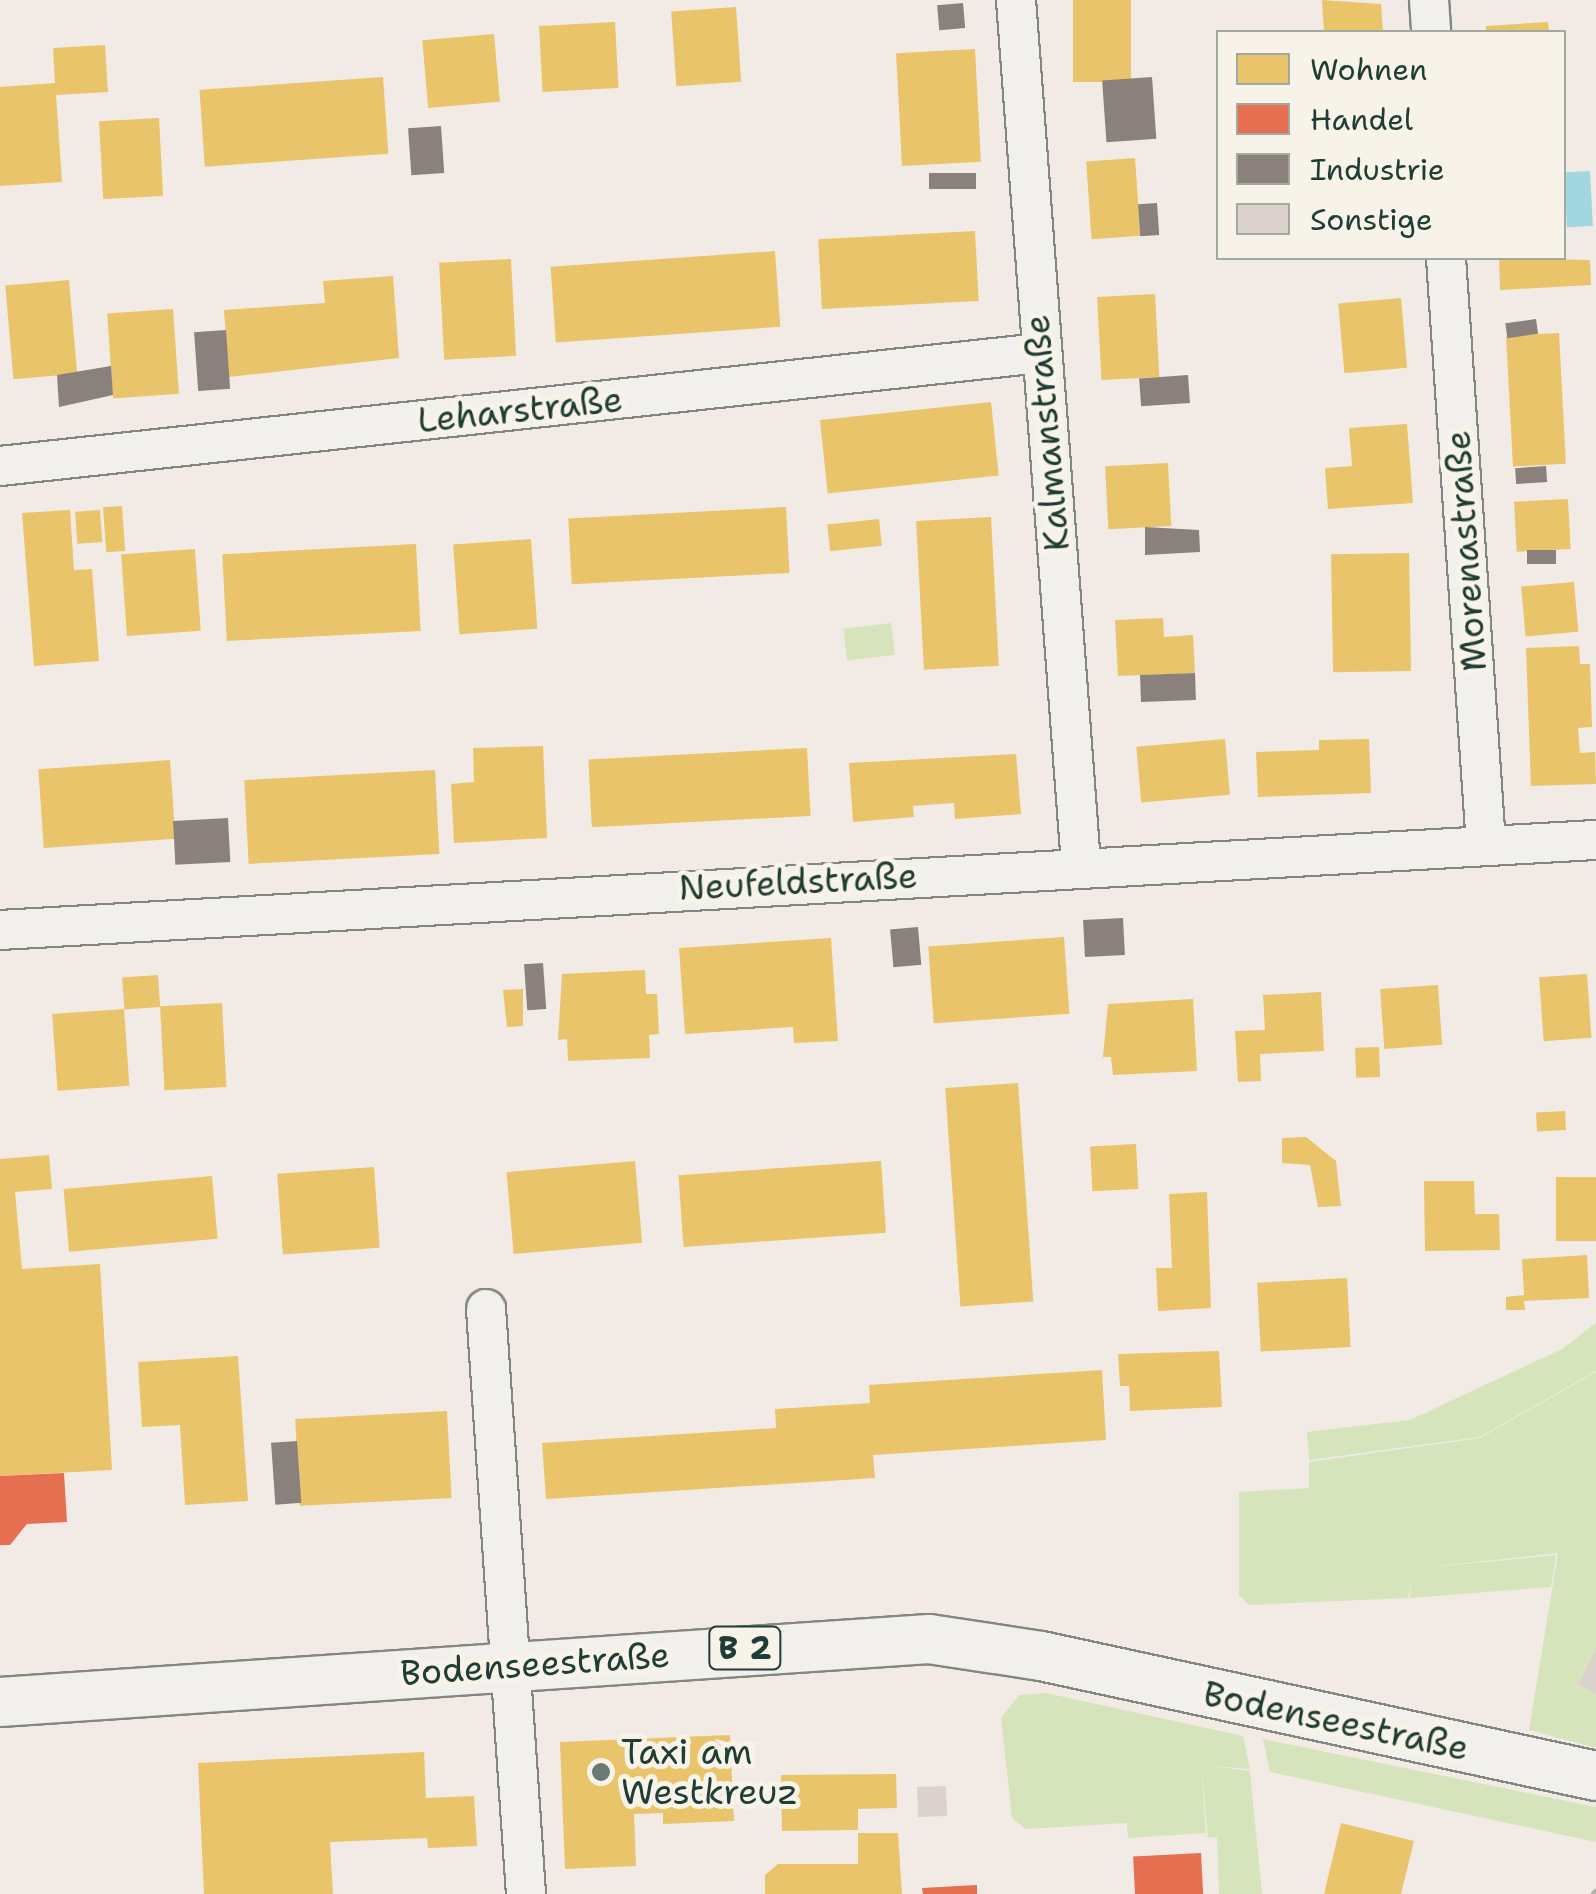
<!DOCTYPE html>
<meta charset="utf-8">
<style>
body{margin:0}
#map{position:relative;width:1596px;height:1894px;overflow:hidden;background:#f2ebe5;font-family:"Shantell Sans",sans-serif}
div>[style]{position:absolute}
.green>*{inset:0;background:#d5e4ba;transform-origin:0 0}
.water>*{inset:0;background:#a2d7e0;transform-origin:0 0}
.homes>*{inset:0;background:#e9c46a;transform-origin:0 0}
.shops>*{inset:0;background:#e76f51;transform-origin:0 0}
.industry>*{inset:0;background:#8a817c;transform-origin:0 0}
.building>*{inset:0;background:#dbd2ce;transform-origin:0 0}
.roads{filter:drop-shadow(2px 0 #838681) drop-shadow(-2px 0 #838681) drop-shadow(0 2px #838681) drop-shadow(0 -2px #838681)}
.minor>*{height:38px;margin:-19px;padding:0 19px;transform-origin:19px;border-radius:19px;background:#f2f0ec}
.major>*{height:48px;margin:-24px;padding:0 24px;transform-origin:24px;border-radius:24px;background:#f2f0ec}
.rail>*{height:8px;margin:-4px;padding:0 4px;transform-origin:4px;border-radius:4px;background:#b0b1ad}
.dots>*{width:28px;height:28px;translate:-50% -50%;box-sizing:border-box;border:5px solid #f7f3e8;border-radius:50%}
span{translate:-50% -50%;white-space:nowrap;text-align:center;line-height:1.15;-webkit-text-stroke:10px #f7f3e8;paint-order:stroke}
.shield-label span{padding:2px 8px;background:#f7f3e8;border:2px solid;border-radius:8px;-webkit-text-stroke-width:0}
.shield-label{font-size:32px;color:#1f3d34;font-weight:700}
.street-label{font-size:35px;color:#1f3d34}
.poi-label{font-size:35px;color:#1f3d34}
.left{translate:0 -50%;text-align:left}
.legend{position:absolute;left:1216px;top:30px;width:350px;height:230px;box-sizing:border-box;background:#f7f3e8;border:2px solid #a1aaa0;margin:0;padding:12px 18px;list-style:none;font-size:30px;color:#1f3d34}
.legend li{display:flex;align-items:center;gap:20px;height:50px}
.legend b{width:50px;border:2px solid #a1aaa0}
</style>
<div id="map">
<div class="green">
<div style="left:891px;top:623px;width:32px;height:48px;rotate:83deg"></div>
<div style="clip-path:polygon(1596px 1323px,1596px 1371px,1480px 1437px,1309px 1460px,1307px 1432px,1410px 1420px,1562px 1349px)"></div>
<div style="clip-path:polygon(1596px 1372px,1596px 1748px,1529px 1730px,1558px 1553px,1413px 1569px,1556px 1555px,1551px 1587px,1410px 1598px,1411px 1583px,1408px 1598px,1249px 1605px,1239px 1595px,1239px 1492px,1309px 1488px,1309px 1462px,1480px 1438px)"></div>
<div style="clip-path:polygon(1046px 1693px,1243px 1736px,1250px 1769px,1211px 1766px,1250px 1771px,1262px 1894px,1219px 1894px,1217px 1838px,1208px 1837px,1201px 1764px,1206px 1833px,1128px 1838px,1127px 1823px,1026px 1829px,1012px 1818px,1001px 1718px,1019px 1695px)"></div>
<div style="clip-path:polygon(1263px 1739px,1596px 1807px,1596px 1842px,1270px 1772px)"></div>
</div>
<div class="water">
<div style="left:1590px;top:171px;width:55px;height:26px;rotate:87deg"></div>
</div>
<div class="homes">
<div style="left:1073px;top:0;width:58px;height:82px"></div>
<div style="clip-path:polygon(1322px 0,1381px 4px,1383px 32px,1324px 32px)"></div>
<div style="left:736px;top:7px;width:75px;height:65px;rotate:86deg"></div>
<div style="left:615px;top:22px;width:66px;height:76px;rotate:87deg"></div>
<div style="clip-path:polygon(1548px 22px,1549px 32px,1486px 32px,1486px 26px)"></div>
<div style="left:494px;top:34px;width:68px;height:72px;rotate:85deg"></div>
<div style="clip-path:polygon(105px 45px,108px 92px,56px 95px,62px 182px,0 186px,0 87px,55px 83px,53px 48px)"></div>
<div style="left:975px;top:49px;width:113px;height:79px;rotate:87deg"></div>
<div style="left:383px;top:77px;width:77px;height:184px;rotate:86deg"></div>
<div style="left:159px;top:118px;width:78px;height:60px;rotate:87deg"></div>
<div style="left:1135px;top:158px;width:78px;height:49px;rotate:86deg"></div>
<div style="left:975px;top:231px;width:70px;height:157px;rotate:87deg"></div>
<div style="left:775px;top:251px;width:76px;height:225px;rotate:86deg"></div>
<div style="clip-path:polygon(1499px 258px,1590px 260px,1591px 285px,1500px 290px)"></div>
<div style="left:511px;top:259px;width:97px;height:72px;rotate:87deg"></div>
<div style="clip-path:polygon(393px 276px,399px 358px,229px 377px,224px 310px,325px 303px,323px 281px)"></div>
<div style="left:69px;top:280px;width:94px;height:64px;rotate:85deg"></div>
<div style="left:1155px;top:294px;width:83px;height:58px;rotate:87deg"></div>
<div style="left:1401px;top:298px;width:70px;height:63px;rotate:85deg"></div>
<div style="left:173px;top:309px;width:85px;height:66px;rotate:86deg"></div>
<div style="left:1559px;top:333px;width:131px;height:53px;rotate:87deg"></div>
<div style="left:991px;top:402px;width:74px;height:172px;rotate:84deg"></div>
<div style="clip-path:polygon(1407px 424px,1413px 503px,1328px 509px,1325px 468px,1352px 466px,1349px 428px)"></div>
<div style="left:1168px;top:463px;width:63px;height:63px;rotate:87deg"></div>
<div style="left:1568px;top:499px;width:50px;height:54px;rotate:87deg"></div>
<div style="left:122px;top:506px;width:45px;height:19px;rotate:86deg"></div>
<div style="left:786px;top:507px;width:66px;height:218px;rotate:87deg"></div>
<div style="clip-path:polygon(70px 510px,74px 570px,92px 569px,99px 661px,34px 666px,22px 513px)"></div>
<div style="left:100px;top:510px;width:32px;height:25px;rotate:86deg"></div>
<div style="left:991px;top:517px;width:149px;height:75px;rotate:87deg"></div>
<div style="left:879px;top:519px;width:27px;height:52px;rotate:84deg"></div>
<div style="left:531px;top:539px;width:90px;height:78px;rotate:86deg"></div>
<div style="left:416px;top:544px;width:87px;height:194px;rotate:87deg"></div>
<div style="left:195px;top:549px;width:82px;height:74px;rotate:86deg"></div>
<div style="left:1409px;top:553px;width:118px;height:78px;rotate:89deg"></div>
<div style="left:1574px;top:582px;width:50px;height:53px;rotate:85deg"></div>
<div style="clip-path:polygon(1163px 618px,1164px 637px,1193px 635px,1195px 673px,1118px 676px,1115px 620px)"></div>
<div style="clip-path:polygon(1579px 646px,1580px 664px,1590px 664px,1592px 727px,1578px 728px,1580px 753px,1595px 752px,1596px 784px,1531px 786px,1526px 648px)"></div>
<div style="left:1225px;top:739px;width:56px;height:89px;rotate:85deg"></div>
<div style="clip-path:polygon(1369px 739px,1371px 793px,1258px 797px,1256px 752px,1319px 750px,1319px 740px)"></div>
<div style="clip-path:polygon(543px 746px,547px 838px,454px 843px,451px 784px,474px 782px,473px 748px)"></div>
<div style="left:807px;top:748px;width:68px;height:219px;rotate:87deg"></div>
<div style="clip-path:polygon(1016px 754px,1021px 814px,955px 819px,954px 803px,913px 806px,914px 817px,853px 822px,849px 763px)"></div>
<div style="left:170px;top:760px;width:79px;height:132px;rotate:86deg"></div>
<div style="left:435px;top:770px;width:84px;height:191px;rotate:87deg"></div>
<div style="left:1064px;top:937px;width:77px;height:136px;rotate:86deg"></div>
<div style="clip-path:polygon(831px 938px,838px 1041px,794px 1043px,793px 1027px,685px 1034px,679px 948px)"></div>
<div style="clip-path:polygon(645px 970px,646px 994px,657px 994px,659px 1034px,649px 1035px,650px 1058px,568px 1061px,567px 1039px,558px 1040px,562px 974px)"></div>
<div style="left:1587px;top:974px;width:64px;height:48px;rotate:86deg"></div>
<div style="left:158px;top:975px;width:32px;height:36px;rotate:86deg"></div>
<div style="left:1438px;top:985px;width:60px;height:58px;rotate:86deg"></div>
<div style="clip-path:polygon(523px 989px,523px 1026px,507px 1027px,503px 990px)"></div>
<div style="clip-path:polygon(1321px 992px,1324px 1051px,1260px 1054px,1261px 1081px,1238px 1082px,1235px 1031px,1265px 1030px,1263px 995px)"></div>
<div style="clip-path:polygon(1193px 999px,1197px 1071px,1113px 1075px,1111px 1057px,1103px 1057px,1108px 1004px)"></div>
<div style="left:222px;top:1003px;width:84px;height:62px;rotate:87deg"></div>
<div style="left:124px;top:1009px;width:77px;height:72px;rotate:86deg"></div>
<div style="left:1379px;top:1047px;width:30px;height:24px;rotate:88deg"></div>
<div style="left:1018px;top:1083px;width:219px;height:73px;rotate:86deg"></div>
<div style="left:1565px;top:1111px;width:19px;height:29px;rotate:87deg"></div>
<div style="clip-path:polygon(1306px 1137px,1336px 1161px,1341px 1206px,1318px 1207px,1310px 1165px,1282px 1163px,1282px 1138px)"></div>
<div style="left:1136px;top:1144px;width:45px;height:46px;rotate:87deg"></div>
<div style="clip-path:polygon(49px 1155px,52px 1189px,15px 1192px,22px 1269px,100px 1264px,112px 1470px,0 1476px,0 1159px)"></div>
<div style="left:635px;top:1161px;width:82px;height:129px;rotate:85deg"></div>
<div style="left:881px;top:1161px;width:72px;height:203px;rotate:86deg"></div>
<div style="left:374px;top:1167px;width:81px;height:97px;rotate:86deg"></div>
<div style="left:212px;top:1176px;width:63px;height:149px;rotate:85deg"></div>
<div style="left:1596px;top:1177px;width:64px;height:40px;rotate:90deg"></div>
<div style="clip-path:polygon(1424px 1181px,1474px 1181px,1475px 1214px,1499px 1214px,1500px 1250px,1425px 1251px)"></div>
<div style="clip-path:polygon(1207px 1192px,1211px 1308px,1158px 1311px,1156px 1268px,1172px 1268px,1169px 1194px)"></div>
<div style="clip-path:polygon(1587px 1255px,1589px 1298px,1524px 1301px,1525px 1310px,1506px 1310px,1506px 1297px,1524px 1295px,1522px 1259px)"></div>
<div style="left:1347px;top:1278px;width:69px;height:90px;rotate:87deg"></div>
<div style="clip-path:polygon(1219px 1351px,1222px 1407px,1130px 1411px,1129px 1386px,1120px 1386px,1118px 1354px)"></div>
<div style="clip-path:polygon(238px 1356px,248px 1501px,185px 1505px,180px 1425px,142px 1427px,138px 1362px)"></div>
<div style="clip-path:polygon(1102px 1370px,1106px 1440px,873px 1455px,875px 1478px,546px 1499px,542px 1443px,776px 1428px,775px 1409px,870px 1403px,869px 1385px)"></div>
<div style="left:447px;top:1411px;width:87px;height:152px;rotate:87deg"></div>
<div style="clip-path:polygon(730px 1735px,734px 1821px,663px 1824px,663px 1813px,634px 1814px,636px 1866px,565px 1869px,560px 1742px)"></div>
<div style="clip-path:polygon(424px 1752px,426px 1798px,474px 1796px,477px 1846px,428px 1848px,427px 1838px,330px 1842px,333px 1894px,204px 1894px,198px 1763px)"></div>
<div style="clip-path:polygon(896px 1774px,897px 1808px,858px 1809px,858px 1830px,782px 1831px,781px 1775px)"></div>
<div style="clip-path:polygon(1341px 1823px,1414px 1841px,1401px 1894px,1324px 1894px)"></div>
<div style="clip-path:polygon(858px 1833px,898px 1833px,902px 1894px,765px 1894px,765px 1875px,778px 1864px,858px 1864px)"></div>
</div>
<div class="shops">
<div style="clip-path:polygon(64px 1473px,67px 1522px,27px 1524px,10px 1545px,0 1545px,0 1476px)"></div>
<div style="left:1201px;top:1853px;width:41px;height:68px;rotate:87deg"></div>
<div style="clip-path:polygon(977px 1885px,977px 1894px,923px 1894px,922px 1888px)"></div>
</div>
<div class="industry">
<div style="left:963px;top:3px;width:25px;height:26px;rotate:85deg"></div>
<div style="left:1152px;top:77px;width:62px;height:50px;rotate:86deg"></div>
<div style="left:441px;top:126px;width:47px;height:33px;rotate:86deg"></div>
<div style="left:976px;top:173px;width:16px;height:47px;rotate:90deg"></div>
<div style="left:1157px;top:203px;width:32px;height:19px;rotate:86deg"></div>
<div style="left:1536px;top:319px;width:15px;height:31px;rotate:82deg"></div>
<div style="left:226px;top:330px;width:59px;height:32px;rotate:86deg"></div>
<div style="clip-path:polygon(111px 366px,113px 395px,59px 407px,57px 375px)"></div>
<div style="left:1188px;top:375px;width:28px;height:49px;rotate:86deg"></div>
<div style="left:1546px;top:466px;width:16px;height:31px;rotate:86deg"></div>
<div style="clip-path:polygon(1145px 527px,1199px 530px,1200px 552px,1145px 555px)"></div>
<div style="left:1556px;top:550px;width:14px;height:29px;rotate:90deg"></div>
<div style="left:1195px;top:673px;width:27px;height:55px;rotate:88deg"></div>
<div style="left:228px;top:818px;width:44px;height:55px;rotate:87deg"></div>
<div style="left:1123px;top:918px;width:37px;height:40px;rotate:87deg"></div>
<div style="left:918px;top:927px;width:38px;height:28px;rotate:85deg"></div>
<div style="left:543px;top:963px;width:46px;height:19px;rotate:86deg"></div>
<div style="left:297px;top:1441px;width:62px;height:26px;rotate:86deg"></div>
</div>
<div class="building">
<div style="clip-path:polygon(1596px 1649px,1596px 1694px,1578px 1684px)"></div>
<div style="left:946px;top:1786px;width:30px;height:29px;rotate:88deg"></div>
</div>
<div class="roads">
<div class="minor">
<div style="left:1016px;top:0;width:867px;rotate:85.7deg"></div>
<div style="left:1429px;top:0;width:32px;rotate:86deg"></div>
<div style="left:1446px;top:258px;width:588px;rotate:86.1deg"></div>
<div style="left:0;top:466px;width:1046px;rotate:-6.2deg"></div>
<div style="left:0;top:930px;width:1599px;rotate:-3.23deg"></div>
<div style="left:486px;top:1309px;width:586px;rotate:86.09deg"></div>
</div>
<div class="major">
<div style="left:0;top:1702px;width:931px;rotate:-3.88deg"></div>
<div style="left:929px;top:1639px;width:113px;rotate:8.6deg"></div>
<div style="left:1041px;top:1656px;width:568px;rotate:12.2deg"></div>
</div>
</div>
<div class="rail">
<div style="left:1595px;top:1894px;width:1px;rotate:-45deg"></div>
</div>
<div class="dots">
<div style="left:601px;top:1772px;background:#697a72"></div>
</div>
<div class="shield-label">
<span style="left:745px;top:1648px">B 2</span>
</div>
<div class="street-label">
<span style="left:520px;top:410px;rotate:-6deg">Leharstraße</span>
<span style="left:1047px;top:433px;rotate:-95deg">Kalmanstraße</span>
<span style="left:1466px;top:551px;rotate:-94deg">Morenastraße</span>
<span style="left:798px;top:882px;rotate:-3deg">Neufeldstraße</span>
<span style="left:535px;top:1664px;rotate:-4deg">Bodenseestraße</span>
<span style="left:1336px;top:1721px;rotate:12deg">Bodenseestraße</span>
</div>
<div class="poi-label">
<span class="left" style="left:621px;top:1772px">Taxi am<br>Westkreuz</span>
</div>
<ul class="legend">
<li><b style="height:28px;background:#e9c46a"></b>Wohnen</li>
<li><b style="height:28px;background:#e76f51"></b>Handel</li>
<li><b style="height:28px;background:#8a817c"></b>Industrie</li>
<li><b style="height:28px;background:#dbd2ce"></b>Sonstige</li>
</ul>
</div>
